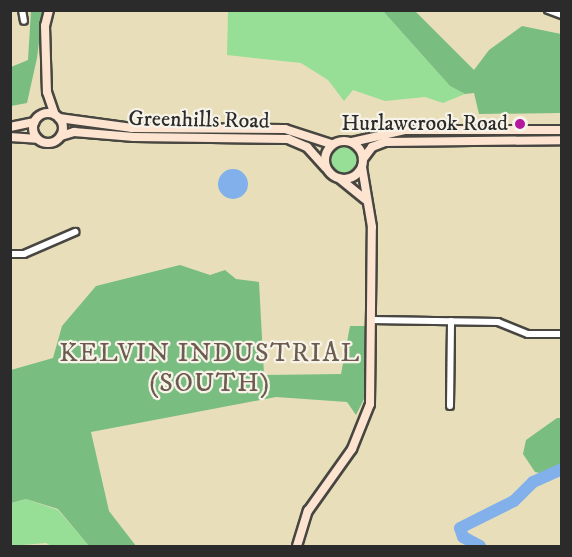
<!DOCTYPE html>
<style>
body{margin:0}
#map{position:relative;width:572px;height:557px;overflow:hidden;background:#e8dfba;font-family:"IM FELL DW Pica",serif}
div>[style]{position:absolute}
.green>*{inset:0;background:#97de97}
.round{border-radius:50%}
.forest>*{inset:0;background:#79bd80}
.water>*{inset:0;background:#81b0eb}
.river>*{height:12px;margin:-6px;padding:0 6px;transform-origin:6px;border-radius:6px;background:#81b0eb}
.roads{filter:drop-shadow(2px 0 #474640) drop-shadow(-2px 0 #474640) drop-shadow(0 2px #474640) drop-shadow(0 -2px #474640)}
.street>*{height:6px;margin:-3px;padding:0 3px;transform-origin:3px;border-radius:3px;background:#fff}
.secondary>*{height:8px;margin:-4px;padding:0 4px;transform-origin:4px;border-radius:4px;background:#fde4d1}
.secondary>.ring{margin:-4px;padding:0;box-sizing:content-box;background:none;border:8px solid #fde4d1;border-radius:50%}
.dots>*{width:16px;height:16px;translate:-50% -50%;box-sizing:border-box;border:3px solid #f7f3e8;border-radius:50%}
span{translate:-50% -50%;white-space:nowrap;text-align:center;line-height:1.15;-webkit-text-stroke:4.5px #f7f3e8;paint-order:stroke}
.street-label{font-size:22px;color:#2b2b2b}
.poi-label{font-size:22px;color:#2b2b2b}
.right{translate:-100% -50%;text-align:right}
.quarter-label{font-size:26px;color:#6c5c4f;letter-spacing:1.5px}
.frame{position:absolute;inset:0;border:12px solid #2b2b2b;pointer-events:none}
</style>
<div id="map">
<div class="green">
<div style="clip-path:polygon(228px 11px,383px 11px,450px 86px,465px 94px,443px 103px,425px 97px,385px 101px,353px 90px,344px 101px,328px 80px,301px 63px,227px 55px)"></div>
<div class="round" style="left:331px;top:147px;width:26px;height:26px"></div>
<div style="clip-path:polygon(26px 499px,58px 510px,89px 546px,51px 546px,46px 543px,11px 546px,11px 503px)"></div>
</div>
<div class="forest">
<div style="clip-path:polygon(31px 11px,43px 11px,37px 58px,27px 103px,11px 106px,11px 67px,28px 60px)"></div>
<div style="clip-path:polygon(383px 11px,415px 11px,474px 70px,489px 50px,522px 26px,561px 34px,561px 113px,479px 114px,474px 93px,465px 94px,450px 86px)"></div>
<div style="clip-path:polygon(180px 265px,210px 275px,225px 270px,236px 279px,259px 282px,264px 375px,341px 374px,350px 326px,365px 326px,364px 399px,356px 415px,347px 402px,276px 397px,91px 432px,109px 511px,136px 546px,89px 546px,58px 509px,26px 499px,11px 503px,11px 370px,53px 358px,62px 326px,96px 286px)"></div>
<div style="clip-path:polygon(557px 418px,561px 418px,561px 465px,549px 475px,535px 472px,523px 454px,526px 440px)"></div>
</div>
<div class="water">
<div class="round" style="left:218px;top:169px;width:30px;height:30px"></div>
</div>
<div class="river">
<div style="left:480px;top:546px;width:19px;rotate:-152deg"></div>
<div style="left:463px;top:537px;width:9px;rotate:-108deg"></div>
<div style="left:460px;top:528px;width:60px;rotate:-26.6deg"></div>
<div style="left:514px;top:501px;width:27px;rotate:-45deg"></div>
<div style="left:533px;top:482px;width:32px;rotate:-24deg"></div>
</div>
<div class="roads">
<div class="street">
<div style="left:22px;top:10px;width:11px;rotate:80deg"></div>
<div style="left:548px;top:10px;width:15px;rotate:20deg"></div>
<div style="left:10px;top:254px;width:14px"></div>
<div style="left:24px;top:254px;width:56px;rotate:-23.3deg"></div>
<div style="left:371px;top:320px;width:127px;rotate:0.9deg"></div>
<div style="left:498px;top:322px;width:32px;rotate:22deg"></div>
<div style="left:528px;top:334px;width:34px"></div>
<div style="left:450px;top:406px;width:85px;rotate:-89.3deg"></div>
</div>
<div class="secondary">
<div style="left:49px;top:10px;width:16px;rotate:104deg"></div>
<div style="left:45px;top:26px;width:66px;rotate:88.3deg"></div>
<div style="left:47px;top:92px;width:24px;rotate:71deg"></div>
<div class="ring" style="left:33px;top:113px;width:22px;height:22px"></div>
<div style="left:59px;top:118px;width:74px;rotate:7.8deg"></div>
<div style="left:132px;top:128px;width:153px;rotate:0.4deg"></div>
<div style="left:285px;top:129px;width:48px;rotate:18.1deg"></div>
<div style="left:10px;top:127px;width:25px;rotate:-12deg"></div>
<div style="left:61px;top:136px;width:14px;rotate:-17deg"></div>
<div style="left:74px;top:132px;width:60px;rotate:4.8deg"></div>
<div style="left:134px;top:137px;width:154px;rotate:0.7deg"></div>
<div style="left:288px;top:139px;width:21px;rotate:23deg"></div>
<div style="left:307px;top:147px;width:28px;rotate:48deg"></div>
<div style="left:10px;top:137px;width:27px;rotate:4deg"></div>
<div class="ring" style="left:325px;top:141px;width:30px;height:30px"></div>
<div style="left:352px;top:142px;width:54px;rotate:-12.8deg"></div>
<div style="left:405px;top:130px;width:157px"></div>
<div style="left:363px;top:159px;width:15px;rotate:-53deg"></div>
<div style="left:372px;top:147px;width:14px;rotate:-21deg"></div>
<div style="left:385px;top:142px;width:177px;rotate:-0.6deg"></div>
<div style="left:340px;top:179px;width:32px;rotate:39deg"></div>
<div style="left:297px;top:546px;width:37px;rotate:-73deg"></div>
<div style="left:308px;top:511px;width:76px;rotate:-54.6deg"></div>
<div style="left:352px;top:449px;width:48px;rotate:-68.2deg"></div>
<div style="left:370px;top:404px;width:177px;rotate:-89.4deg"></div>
<div style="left:372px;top:227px;width:61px;rotate:-99.5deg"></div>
</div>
</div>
<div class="dots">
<div style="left:520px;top:124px;background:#b5179e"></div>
</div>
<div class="street-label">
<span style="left:199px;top:120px;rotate:1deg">Greenhills Road</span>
</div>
<div class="poi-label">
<span class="right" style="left:508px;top:124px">Hurlawcrook Road</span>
</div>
<div class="quarter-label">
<span style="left:210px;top:369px">KELVIN INDUSTRIAL<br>(SOUTH)</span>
</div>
<div class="frame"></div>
</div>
